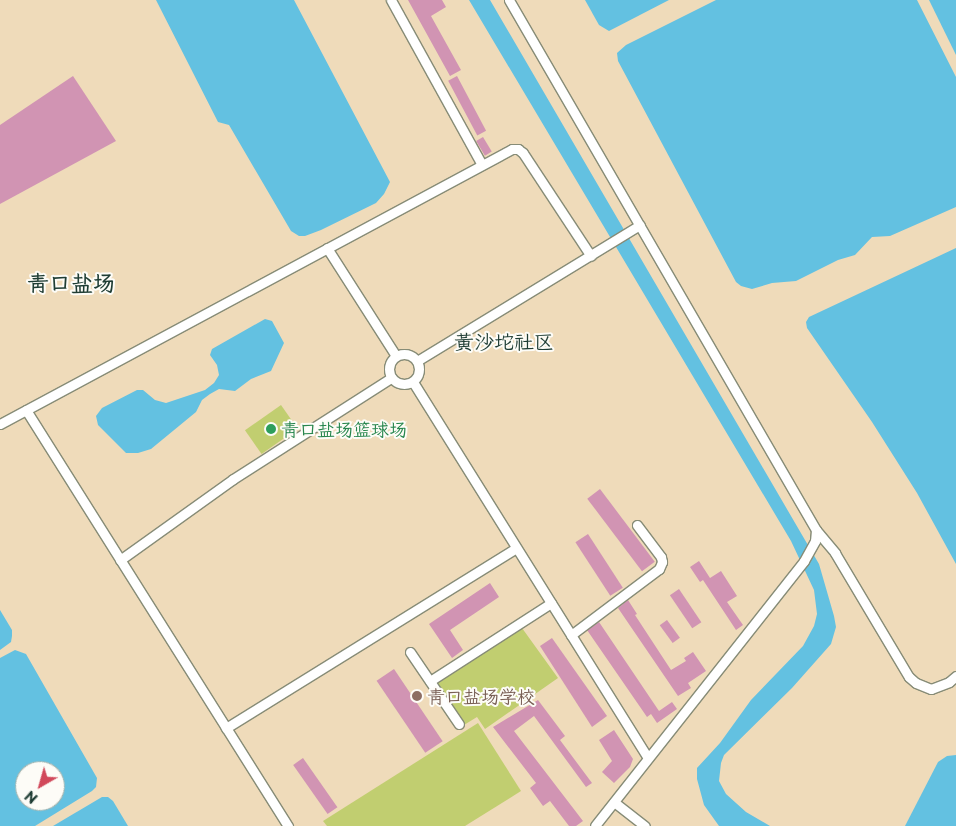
<!DOCTYPE html>
<meta charset="utf-8">
<style>
body{margin:0}
#map{position:relative;width:956px;height:826px;overflow:hidden;background:#efdbba;font-family:"Playpen Sans","LXGW WenKai TC",sans-serif}
div>[style]{position:absolute}
.green>*{inset:0;background:#c1ce70;transform-origin:0 0}
.water>*{inset:0;background:#63c1e1}
.building>*{inset:0;background:#d194b3;transform-origin:0 0}
.roads{filter:drop-shadow(1px 0 #878c77) drop-shadow(-1px 0 #878c77) drop-shadow(0 1px #878c77) drop-shadow(0 -1px #878c77)}
.minor>*{height:9px;margin:-4.5px;padding:0 4.5px;transform-origin:4.5px;border-radius:4.5px;background:#fff}
.minor>.ring{margin:-4.5px;padding:0;box-sizing:content-box;background:none;border:9px solid #fff;border-radius:50%}
.dots>*{width:14px;height:14px;translate:-50% -50%;box-sizing:border-box;border:2px solid #fdfcf7;border-radius:50%}
span{translate:-50% -50%;white-space:nowrap;text-align:center;line-height:1.15;-webkit-text-stroke:4px #fdfcf7;paint-order:stroke}
.leisure-label{font-size:18px;color:#27864d}
.left{translate:0 -50%;text-align:left}
.education-label{font-size:18px;color:#785e54}
.quarter-label{font-size:20px;color:#1f3d34}
.district-label{font-size:22px;color:#1f3d34;font-weight:700}
.north{position:absolute;left:15px;top:761px;width:50px;height:50px;box-sizing:border-box;background:#fdfcf7;border:1px solid #a4b0a9;border-radius:50%;rotate:218deg;font-size:14px;font-weight:700;line-height:20px;text-align:center;color:#1f3d34}
.north::after{content:'';display:block;margin:auto;width:18px;height:22px;background:#d1495b;clip-path:polygon(50% 0,100% 100%,50% 72%,0 100%)}
</style>
<div id="map">
<div class="green">
<div style="left:281px;top:405px;width:29px;height:44px;rotate:55deg"></div>
<div style="clip-path:polygon(522px 628px,558px 678px,485px 729px,477px 717px,464px 725px,438px 687px,438px 683px)"></div>
<div style="clip-path:polygon(478px 723px,521px 791px,465px 826px,327px 826px,323px 821px)"></div>
</div>
<div class="water">
<div style="clip-path:polygon(156px 0,294px 0,390px 182px,384px 194px,376px 203px,321px 230px,305px 236px,299px 236px,291px 231px,229px 125px,218px 122px)"></div>
<div style="clip-path:polygon(469px 0,490px 0,819px 564px,834px 616px,836px 627px,831px 644px,792px 688px,724px 755px,721px 763px,719px 781px,726px 794px,746px 812px,770px 826px,719px 826px,704px 805px,697px 779px,697px 768px,720px 743px,751px 700px,803px 646px,814px 626px,817px 614px,814px 590px,791px 541px)"></div>
<div style="clip-path:polygon(585px 0,669px 0,609px 31px,599px 25px)"></div>
<div style="clip-path:polygon(716px 0,917px 0,956px 77px,956px 207px,890px 236px,872px 237px,855px 255px,838px 260px,796px 281px,772px 283px,752px 289px,741px 286px,736px 282px,618px 61px,617px 53px,626px 45px)"></div>
<div style="clip-path:polygon(929px 0,956px 0,956px 55px)"></div>
<div style="clip-path:polygon(956px 248px,956px 564px,917px 493px,872px 422px,807px 328px,806px 322px,809px 317px)"></div>
<div style="clip-path:polygon(265px 319px,272px 321px,284px 343px,271px 371px,251px 379px,235px 391px,219px 389px,210px 394px,202px 400px,196px 412px,151px 449px,138px 453px,126px 453px,98px 425px,96px 416px,102px 408px,137px 390px,143px 390px,155px 400px,166px 403px,205px 390px,214px 383px,219px 375px,217px 365px,210px 355px,212px 349px)"></div>
<div style="clip-path:polygon(0 610px,12px 630px,12px 636px,11px 642px,0 650px)"></div>
<div style="clip-path:polygon(evenodd,15px 650px,26px 654px,97px 778px,96px 787px,92px 791px,35px 826px,0 826px,0 658px,15px 650px,25px 771px,55px 771px,55px 801px,25px 801px,25px 771px)"></div>
<div style="clip-path:polygon(956px 755px,956px 826px,905px 826px,938px 762px,947px 756px)"></div>
<div style="clip-path:polygon(102px 797px,108px 797px,113px 801px,128px 826px,53px 826px)"></div>
</div>
<div class="building">
<div style="clip-path:polygon(408px 0,442px 0,446px 7px,431px 16px,461px 70px,450px 76px)"></div>
<div style="clip-path:polygon(73px 76px,116px 141px,0 204px,0 125px)"></div>
<div style="left:457px;top:76px;width:62px;height:10px;rotate:62deg"></div>
<div style="left:483px;top:137px;width:17px;height:8px;rotate:59deg"></div>
<div style="left:600px;top:489px;width:91px;height:16px;rotate:53deg"></div>
<div style="left:588px;top:534px;width:64px;height:15px;rotate:57deg"></div>
<div style="clip-path:polygon(699px 561px,710px 578px,721px 571px,737px 596px,727px 602px,743px 625px,736px 630px,703px 580px,700px 582px,690px 567px)"></div>
<div style="clip-path:polygon(490px 583px,499px 597px,450px 630px,463px 650px,452px 658px,429px 624px)"></div>
<div style="left:679px;top:589px;width:40px;height:11px;rotate:56deg"></div>
<div style="clip-path:polygon(628px 600px,637px 614px,635px 615px,671px 670px,686px 661px,684px 658px,693px 652px,706px 671px,688px 683px,691px 688px,678px 696px,618px 608px)"></div>
<div style="left:667px;top:620px;width:22px;height:9px;rotate:54deg"></div>
<div style="clip-path:polygon(599px 622px,659px 711px,672px 702px,677px 709px,657px 723px,651px 714px,647px 717px,587px 630px)"></div>
<div style="clip-path:polygon(552px 638px,607px 716px,592px 727px,540px 646px)"></div>
<div style="left:394px;top:669px;width:87px;height:21px;rotate:56deg"></div>
<div style="clip-path:polygon(538px 700px,565px 736px,560px 740px,592px 783px,586px 787px,534px 716px,514px 731px,583px 821px,576px 826px,569px 826px,550px 801px,543px 806px,530px 788px,536px 783px,493px 727px)"></div>
<div style="clip-path:polygon(614px 730px,633px 759px,630px 767px,614px 783px,602px 772px,612px 761px,599px 740px)"></div>
<div style="left:303px;top:758px;width:60px;height:12px;rotate:55deg"></div>
</div>
<div class="roads">
<div class="minor">
<div style="left:391px;top:0;width:188px;rotate:61.1deg"></div>
<div style="left:509px;top:0;width:612px;rotate:59.92deg"></div>
<div style="left:816px;top:530px;width:11px;rotate:95deg"></div>
<div style="left:815px;top:541px;width:23px;rotate:119deg"></div>
<div style="left:804px;top:561px;width:337px;rotate:128.3deg"></div>
<div style="left:327px;top:248px;width:128px;rotate:57.4deg"></div>
<div class="ring" style="left:389px;top:354px;width:21px;height:21px"></div>
<div style="left:417px;top:361px;width:261px;rotate:-31.4deg"></div>
<div style="left:413px;top:382px;width:443px;rotate:58deg"></div>
<div style="left:26px;top:410px;width:492px;rotate:57.8deg"></div>
<div style="left:0;top:424px;width:581px;rotate:-28.24deg"></div>
<div style="left:512px;top:149px;width:6px"></div>
<div style="left:518px;top:149px;width:6px;rotate:39deg"></div>
<div style="left:523px;top:153px;width:123px;rotate:56.6deg"></div>
<div style="left:816px;top:530px;width:30px;rotate:50deg"></div>
<div style="left:835px;top:553px;width:144px;rotate:59.2deg"></div>
<div style="left:909px;top:677px;width:9px;rotate:41deg"></div>
<div style="left:916px;top:683px;width:16px;rotate:22deg"></div>
<div style="left:931px;top:689px;width:19px;rotate:-21deg"></div>
<div style="left:949px;top:682px;width:9px;rotate:-41deg"></div>
<div style="left:120px;top:560px;width:139px;rotate:-35.6deg"></div>
<div style="left:233px;top:479px;width:188px;rotate:-32.6deg"></div>
<div style="left:571px;top:635px;width:110px;rotate:-36.9deg"></div>
<div style="left:659px;top:569px;width:8px;rotate:-67deg"></div>
<div style="left:662px;top:562px;width:5px;rotate:-101deg"></div>
<div style="left:661px;top:557px;width:40px;rotate:-127deg"></div>
<div style="left:410px;top:652px;width:87px;rotate:55.8deg"></div>
<div style="left:430px;top:681px;width:144px;rotate:-32.8deg"></div>
<div style="left:226px;top:728px;width:341px;rotate:-31.8deg"></div>
<div style="left:614px;top:802px;width:39px;rotate:38deg"></div>
</div>
</div>
<div class="dots">
<div style="left:271px;top:429px;background:#2e9e5b"></div>
<div style="left:417px;top:696px;background:#8d6e63"></div>
</div>
<div class="leisure-label">
<span class="left" style="left:281px;top:429px">青口盐场篮球场</span>
</div>
<div class="education-label">
<span class="left" style="left:427px;top:696px">青口盐场学校</span>
</div>
<div class="quarter-label">
<span style="left:504px;top:341px">黄沙坨社区</span>
</div>
<div class="district-label">
<span style="left:71px;top:282px">青口盐场</span>
</div>
<div class="north">N</div>
</div>
